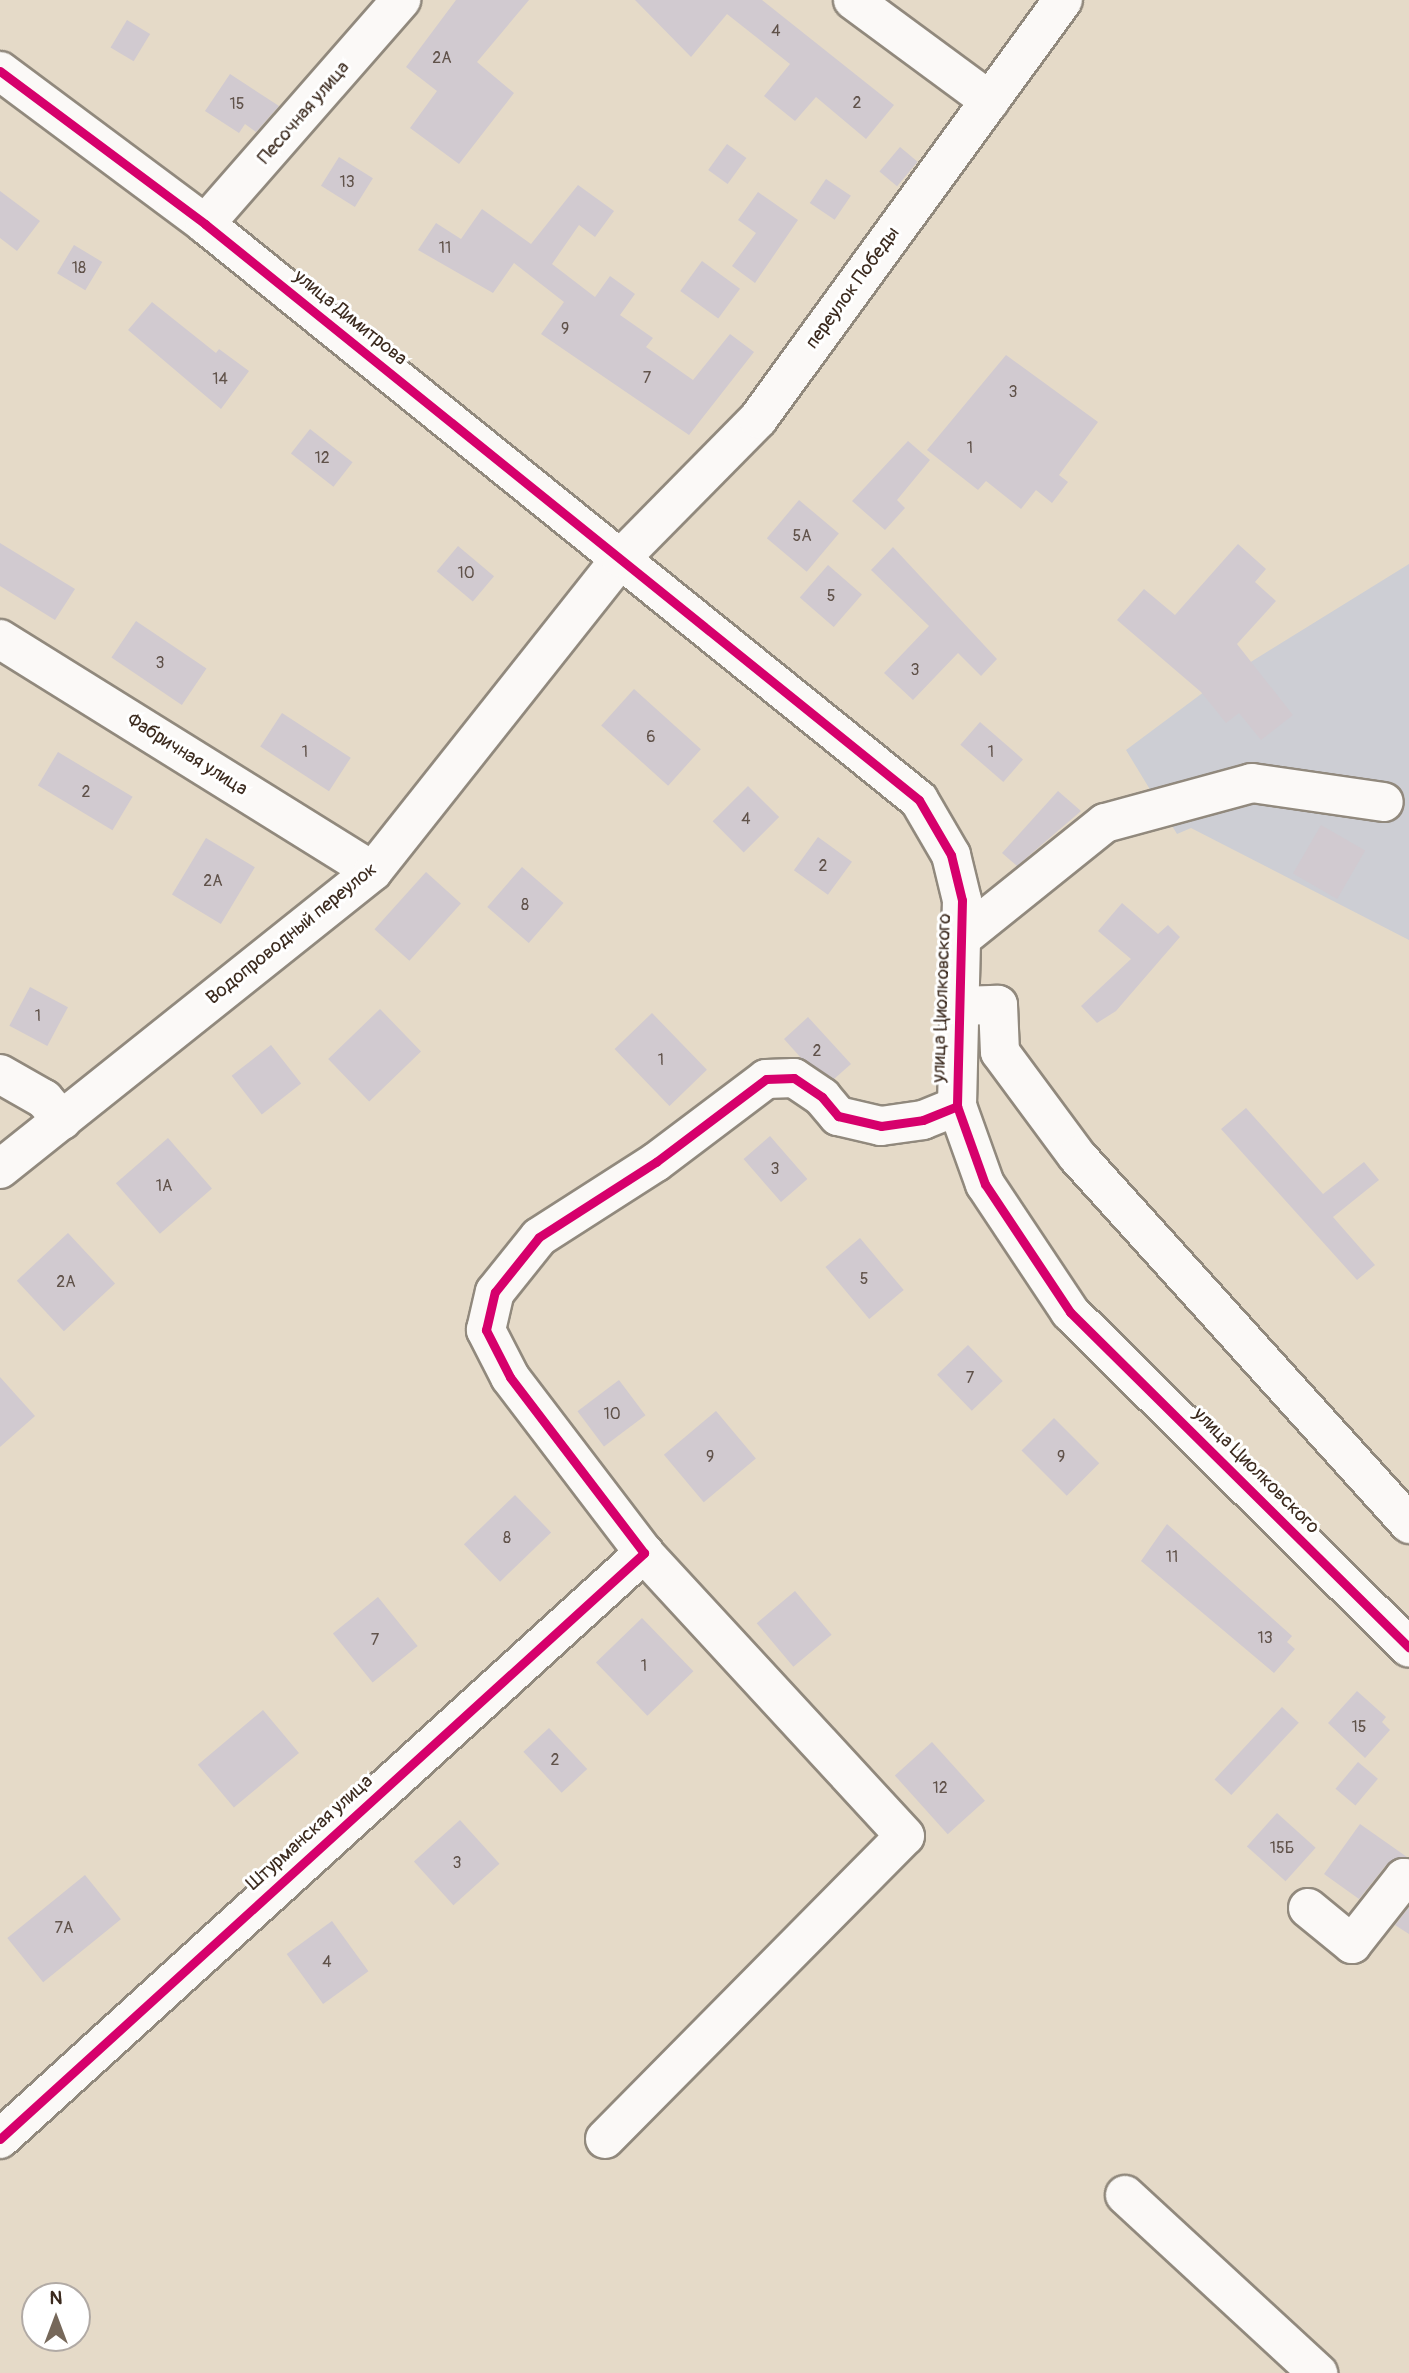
<!DOCTYPE html>
<meta charset="utf-8">
<style>
body{margin:0}
#map{position:relative;width:1409px;height:2373px;overflow:hidden;background:#e5dac8;font-family:Pangolin,sans-serif}
div>[style]{position:absolute}
.industrial>*{inset:0;background:#cdced4}
.building>*{inset:0;background:#d1cad0;transform-origin:0 0}
.roads{filter:drop-shadow(2px 0 #91897d) drop-shadow(-2px 0 #91897d) drop-shadow(0 2px #91897d) drop-shadow(0 -2px #91897d)}
.minor>*{height:38px;margin:-19px;padding:0 19px;transform-origin:19px;border-radius:19px;background:#fbf9f7}
.cycleway>*{height:9px;margin:-4.5px;padding:0 4.5px;transform-origin:4.5px;border-radius:4.5px;background:#d6006c}
span{translate:-50% -50%;white-space:nowrap;text-align:center;line-height:1.15;-webkit-text-stroke:6px #fff;paint-order:stroke}
.number-label{font-size:16px;color:#60524a}
.number-label span{-webkit-text-stroke-width:0}
.street-label{font-size:19px;color:#3b2a1e}
.north{position:absolute;left:21px;top:2282px;width:70px;height:70px;box-sizing:border-box;background:#fff;border:2px solid #b1aaa5;border-radius:50%;rotate:0deg;font-size:19px;font-weight:700;line-height:28px;text-align:center;color:#3b2a1e}
.north::after{content:'';display:block;margin:auto;width:24px;height:32px;background:#76685a;clip-path:polygon(50% 0,100% 100%,50% 72%,0 100%)}
</style>
<div id="map">
<div class="industrial">
<div style="clip-path:polygon(1409px 564px,1409px 940px,1191px 828px,1177px 834px,1126px 750px,1212px 686px)"></div>
</div>
<div class="building">
<div style="clip-path:polygon(456px 0,529px 0,477px 62px,514px 93px,459px 164px,410px 128px,437px 91px,406px 67px)"></div>
<div style="clip-path:polygon(635px 0,762px 0,894px 105px,866px 139px,816px 97px,795px 121px,764px 96px,790px 64px,727px 14px,691px 57px)"></div>
<div style="left:127px;top:20px;width:27px;height:32px;rotate:31deg"></div>
<div style="clip-path:polygon(230px 74px,279px 106px,256px 132px,245px 124px,239px 133px,205px 111px)"></div>
<div style="left:727px;top:144px;width:24px;height:32px;rotate:36deg"></div>
<div style="left:900px;top:147px;width:23px;height:32px;rotate:40deg"></div>
<div style="left:339px;top:157px;width:40px;height:34px;rotate:32deg"></div>
<div style="left:826px;top:179px;width:30px;height:29px;rotate:34deg"></div>
<div style="clip-path:polygon(578px 185px,614px 211px,595px 237px,579px 225px,552px 264px,595px 297px,610px 276px,635px 294px,620px 315px,653px 338px,646px 347px,693px 380px,730px 334px,754px 352px,689px 435px,541px 334px,564px 302px,514px 263px,493px 293px,418px 250px,436px 223px,461px 239px,482px 209px,531px 244px)"></div>
<div style="clip-path:polygon(0 191px,40px 221px,17px 251px,0 238px)"></div>
<div style="clip-path:polygon(758px 192px,798px 220px,755px 283px,732px 266px,756px 233px,738px 220px)"></div>
<div style="left:74px;top:245px;width:33px;height:33px;rotate:31deg"></div>
<div style="left:702px;top:261px;width:47px;height:37px;rotate:36deg"></div>
<div style="clip-path:polygon(152px 302px,216px 353px,219px 349px,249px 371px,221px 409px,128px 330px)"></div>
<div style="clip-path:polygon(1006px 355px,1098px 422px,1059px 475px,1068px 482px,1052px 503px,1036px 490px,1021px 509px,986px 481px,978px 490px,927px 450px)"></div>
<div style="left:310px;top:429px;width:54px;height:31px;rotate:38deg"></div>
<div style="clip-path:polygon(908px 441px,930px 460px,897px 500px,905px 508px,885px 530px,852px 501px)"></div>
<div style="left:799px;top:500px;width:52px;height:50px;rotate:40deg"></div>
<div style="clip-path:polygon(0 543px,75px 589px,55px 620px,0 586px)"></div>
<div style="clip-path:polygon(1238px 544px,1266px 569px,1255px 582px,1276px 601px,1237px 644px,1293px 715px,1261px 740px,1239px 713px,1226px 723px,1201px 692px,1117px 620px,1144px 589px,1175px 615px)"></div>
<div style="left:458px;top:546px;width:47px;height:33px;rotate:40deg"></div>
<div style="clip-path:polygon(893px 547px,997px 659px,981px 676px,958px 653px,913px 700px,884px 673px,929px 626px,871px 570px)"></div>
<div style="left:828px;top:565px;width:45px;height:43px;rotate:41deg"></div>
<div style="left:136px;top:621px;width:85px;height:44px;rotate:34deg"></div>
<div style="left:634px;top:689px;width:90px;height:49px;rotate:42deg"></div>
<div style="left:282px;top:713px;width:82px;height:40px;rotate:33deg"></div>
<div style="left:980px;top:722px;width:57px;height:30px;rotate:41deg"></div>
<div style="left:58px;top:752px;width:87px;height:39px;rotate:31deg"></div>
<div style="left:748px;top:786px;width:44px;height:50px;rotate:45deg"></div>
<div style="clip-path:polygon(1058px 791px,1081px 811px,1017px 866px,1002px 853px)"></div>
<div style="left:1321px;top:825px;width:51px;height:56px;rotate:30deg"></div>
<div style="left:818px;top:837px;width:42px;height:41px;rotate:36deg"></div>
<div style="left:206px;top:838px;width:57px;height:66px;rotate:31deg"></div>
<div style="left:522px;top:867px;width:55px;height:53px;rotate:41deg"></div>
<div style="left:426px;top:872px;width:47px;height:77px;rotate:42deg"></div>
<div style="clip-path:polygon(1122px 903px,1158px 934px,1168px 925px,1180px 937px,1116px 1011px,1097px 1023px,1081px 1006px,1131px 959px,1098px 931px)"></div>
<div style="left:30px;top:987px;width:43px;height:44px;rotate:28deg"></div>
<div style="left:380px;top:1009px;width:59px;height:72px;rotate:46deg"></div>
<div style="left:652px;top:1013px;width:79px;height:52px;rotate:46deg"></div>
<div style="clip-path:polygon(808px 1017px,851px 1064px,834px 1079px,802px 1059px,784px 1039px)"></div>
<div style="left:271px;top:1045px;width:49px;height:50px;rotate:52deg"></div>
<div style="clip-path:polygon(1246px 1108px,1323px 1194px,1364px 1162px,1379px 1180px,1333px 1217px,1375px 1265px,1357px 1280px,1221px 1129px)"></div>
<div style="left:770px;top:1136px;width:57px;height:35px;rotate:49deg"></div>
<div style="left:168px;top:1138px;width:67px;height:69px;rotate:49deg"></div>
<div style="left:68px;top:1233px;width:69px;height:70px;rotate:47deg"></div>
<div style="left:860px;top:1238px;width:68px;height:45px;rotate:50deg"></div>
<div style="left:968px;top:1345px;width:50px;height:43px;rotate:46deg"></div>
<div style="clip-path:polygon(0 1377px,35px 1416px,0 1447px)"></div>
<div style="left:619px;top:1380px;width:44px;height:52px;rotate:53deg"></div>
<div style="left:716px;top:1411px;width:62px;height:68px;rotate:50deg"></div>
<div style="left:1054px;top:1418px;width:64px;height:46px;rotate:45deg"></div>
<div style="left:515px;top:1495px;width:52px;height:71px;rotate:46deg"></div>
<div style="clip-path:polygon(1167px 1524px,1292px 1636px,1287px 1642px,1295px 1649px,1274px 1673px,1141px 1561px)"></div>
<div style="left:795px;top:1591px;width:57px;height:50px;rotate:50deg"></div>
<div style="left:378px;top:1597px;width:63px;height:58px;rotate:51deg"></div>
<div style="left:642px;top:1618px;width:74px;height:64px;rotate:46deg"></div>
<div style="clip-path:polygon(1357px 1691px,1386px 1717px,1382px 1722px,1390px 1730px,1365px 1758px,1328px 1723px)"></div>
<div style="left:1282px;top:1707px;width:23px;height:99px;rotate:43deg"></div>
<div style="left:263px;top:1710px;width:56px;height:85px;rotate:50deg"></div>
<div style="left:549px;top:1728px;width:56px;height:35px;rotate:47deg"></div>
<div style="left:932px;top:1742px;width:79px;height:50px;rotate:48deg"></div>
<div style="left:1358px;top:1762px;width:26px;height:35px;rotate:40deg"></div>
<div style="left:1277px;top:1813px;width:52px;height:45px;rotate:42deg"></div>
<div style="left:460px;top:1820px;width:59px;height:62px;rotate:48deg"></div>
<div style="clip-path:polygon(1360px 1824px,1407px 1857px,1387px 1864px,1359px 1899px,1324px 1874px)"></div>
<div style="left:85px;top:1875px;width:57px;height:100px;rotate:51deg"></div>
<div style="clip-path:polygon(1409px 1907px,1409px 1934px,1395px 1925px)"></div>
<div style="left:332px;top:1921px;width:62px;height:56px;rotate:54deg"></div>
</div>
<div class="roads">
<div class="minor">
<div style="left:853px;top:0;width:170px;rotate:36.4deg"></div>
<div style="left:0;top:71px;width:256px;rotate:36.7deg"></div>
<div style="left:205px;top:224px;width:917px;rotate:38.89deg"></div>
<div style="left:919px;top:800px;width:64px;rotate:59.8deg"></div>
<div style="left:951px;top:855px;width:46px;rotate:76.3deg"></div>
<div style="left:962px;top:900px;width:206px;rotate:91.4deg"></div>
<div style="left:957px;top:1106px;width:83px;rotate:70.3deg"></div>
<div style="left:985px;top:1184px;width:154px;rotate:56.4deg"></div>
<div style="left:1070px;top:1312px;width:477px;rotate:44.7deg"></div>
<div style="left:205px;top:224px;width:298px;rotate:-48.8deg"></div>
<div style="left:0;top:639px;width:439px;rotate:31.9deg"></div>
<div style="left:963px;top:937px;width:182px;rotate:-38.8deg"></div>
<div style="left:1105px;top:823px;width:152px;rotate:-15.2deg"></div>
<div style="left:1252px;top:783px;width:133px;rotate:8.2deg"></div>
<div style="left:960px;top:1006px;width:38px;rotate:-2deg"></div>
<div style="left:998px;top:1005px;width:47px;rotate:87.6deg"></div>
<div style="left:1000px;top:1052px;width:129px;rotate:53.5deg"></div>
<div style="left:1077px;top:1156px;width:496px;rotate:47.9deg"></div>
<div style="left:0;top:1074px;width:51px;rotate:29.6deg"></div>
<div style="left:44px;top:1099px;width:28px;rotate:49deg"></div>
<div style="left:0;top:1169px;width:477px;rotate:-38.6deg"></div>
<div style="left:373px;top:871px;width:399px;rotate:-51.6deg"></div>
<div style="left:621px;top:558px;width:195px;rotate:-45.4deg"></div>
<div style="left:758px;top:419px;width:518px;rotate:-53.95deg"></div>
<div style="left:1308px;top:1908px;width:57px;rotate:39.3deg"></div>
<div style="left:1352px;top:1944px;width:84px;rotate:-51.8deg"></div>
<div style="left:1404px;top:1878px;width:5px;rotate:11deg"></div>
<div style="left:0;top:2139px;width:871px;rotate:-42.3deg"></div>
<div style="left:605px;top:2139px;width:426px;rotate:-45.3deg"></div>
<div style="left:905px;top:1836px;width:385px;rotate:-132.7deg"></div>
<div style="left:644px;top:1553px;width:221px;rotate:-127.3deg"></div>
<div style="left:510px;top:1377px;width:53px;rotate:-117.1deg"></div>
<div style="left:486px;top:1330px;width:39px;rotate:-77deg"></div>
<div style="left:495px;top:1292px;width:70px;rotate:-51.3deg"></div>
<div style="left:539px;top:1237px;width:139px;rotate:-32.7deg"></div>
<div style="left:656px;top:1162px;width:138px;rotate:-37deg"></div>
<div style="left:766px;top:1079px;width:28px;rotate:-2deg"></div>
<div style="left:794px;top:1078px;width:34px;rotate:34deg"></div>
<div style="left:822px;top:1097px;width:25px;rotate:50deg"></div>
<div style="left:838px;top:1116px;width:44px;rotate:13.1deg"></div>
<div style="left:881px;top:1126px;width:42px;rotate:-8.1deg"></div>
<div style="left:923px;top:1120px;width:37px;rotate:-22deg"></div>
<div style="left:1125px;top:2195px;width:263px;rotate:42.7deg"></div>
</div>
</div>
<div class="cycleway">
<div style="left:0;top:71px;width:256px;rotate:36.7deg"></div>
<div style="left:205px;top:224px;width:917px;rotate:38.89deg"></div>
<div style="left:919px;top:800px;width:64px;rotate:59.8deg"></div>
<div style="left:951px;top:855px;width:46px;rotate:76.3deg"></div>
<div style="left:962px;top:900px;width:206px;rotate:91.4deg"></div>
<div style="left:957px;top:1106px;width:83px;rotate:70.3deg"></div>
<div style="left:985px;top:1184px;width:154px;rotate:56.4deg"></div>
<div style="left:1070px;top:1312px;width:477px;rotate:44.7deg"></div>
<div style="left:0;top:2139px;width:871px;rotate:-42.3deg"></div>
<div style="left:644px;top:1553px;width:221px;rotate:-127.3deg"></div>
<div style="left:510px;top:1377px;width:53px;rotate:-117.1deg"></div>
<div style="left:486px;top:1330px;width:39px;rotate:-77deg"></div>
<div style="left:495px;top:1292px;width:70px;rotate:-51.3deg"></div>
<div style="left:539px;top:1237px;width:139px;rotate:-32.7deg"></div>
<div style="left:656px;top:1162px;width:138px;rotate:-37deg"></div>
<div style="left:766px;top:1079px;width:28px;rotate:-2deg"></div>
<div style="left:794px;top:1078px;width:34px;rotate:34deg"></div>
<div style="left:822px;top:1097px;width:25px;rotate:50deg"></div>
<div style="left:838px;top:1116px;width:44px;rotate:13.1deg"></div>
<div style="left:881px;top:1126px;width:42px;rotate:-8.1deg"></div>
<div style="left:923px;top:1120px;width:37px;rotate:-22deg"></div>
</div>
<div class="number-label">
<span style="left:776px;top:31px">4</span>
<span style="left:442px;top:58px">2А</span>
<span style="left:857px;top:103px">2</span>
<span style="left:237px;top:104px">15</span>
<span style="left:347px;top:182px">13</span>
<span style="left:445px;top:248px">11</span>
<span style="left:79px;top:268px">18</span>
<span style="left:565px;top:329px">9</span>
<span style="left:647px;top:378px">7</span>
<span style="left:220px;top:379px">14</span>
<span style="left:1013px;top:392px">3</span>
<span style="left:970px;top:448px">1</span>
<span style="left:322px;top:458px">12</span>
<span style="left:802px;top:536px">5А</span>
<span style="left:466px;top:573px">10</span>
<span style="left:831px;top:596px">5</span>
<span style="left:160px;top:663px">3</span>
<span style="left:915px;top:670px">3</span>
<span style="left:651px;top:737px">6</span>
<span style="left:305px;top:752px">1</span>
<span style="left:991px;top:752px">1</span>
<span style="left:86px;top:792px">2</span>
<span style="left:746px;top:819px">4</span>
<span style="left:823px;top:866px">2</span>
<span style="left:213px;top:881px">2А</span>
<span style="left:525px;top:905px">8</span>
<span style="left:38px;top:1016px">1</span>
<span style="left:817px;top:1051px">2</span>
<span style="left:661px;top:1060px">1</span>
<span style="left:775px;top:1169px">3</span>
<span style="left:164px;top:1186px">1А</span>
<span style="left:864px;top:1279px">5</span>
<span style="left:66px;top:1282px">2А</span>
<span style="left:970px;top:1378px">7</span>
<span style="left:612px;top:1414px">10</span>
<span style="left:710px;top:1457px">9</span>
<span style="left:1061px;top:1457px">9</span>
<span style="left:507px;top:1538px">8</span>
<span style="left:1172px;top:1557px">11</span>
<span style="left:1265px;top:1638px">13</span>
<span style="left:375px;top:1640px">7</span>
<span style="left:644px;top:1666px">1</span>
<span style="left:1359px;top:1727px">15</span>
<span style="left:555px;top:1760px">2</span>
<span style="left:940px;top:1788px">12</span>
<span style="left:1282px;top:1848px">15Б</span>
<span style="left:457px;top:1863px">3</span>
<span style="left:64px;top:1928px">7А</span>
<span style="left:327px;top:1962px">4</span>
</div>
<div class="street-label">
<span style="left:304px;top:113px;rotate:-49deg">Песочная улица</span>
<span style="left:853px;top:288px;rotate:-54deg">переулок Победы</span>
<span style="left:350px;top:318px;rotate:39deg">улица Димитрова</span>
<span style="left:187px;top:755px;rotate:32deg">Фабричная улица</span>
<span style="left:292px;top:934px;rotate:-39deg">Водопроводный переулок</span>
<span style="left:942px;top:998px;rotate:-88deg">улица Циолковского</span>
<span style="left:1256px;top:1471px;rotate:45deg">улица Циолковского</span>
<span style="left:310px;top:1833px;rotate:-42deg">Штурманская улица</span>
</div>
<div class="north">N</div>
</div>
